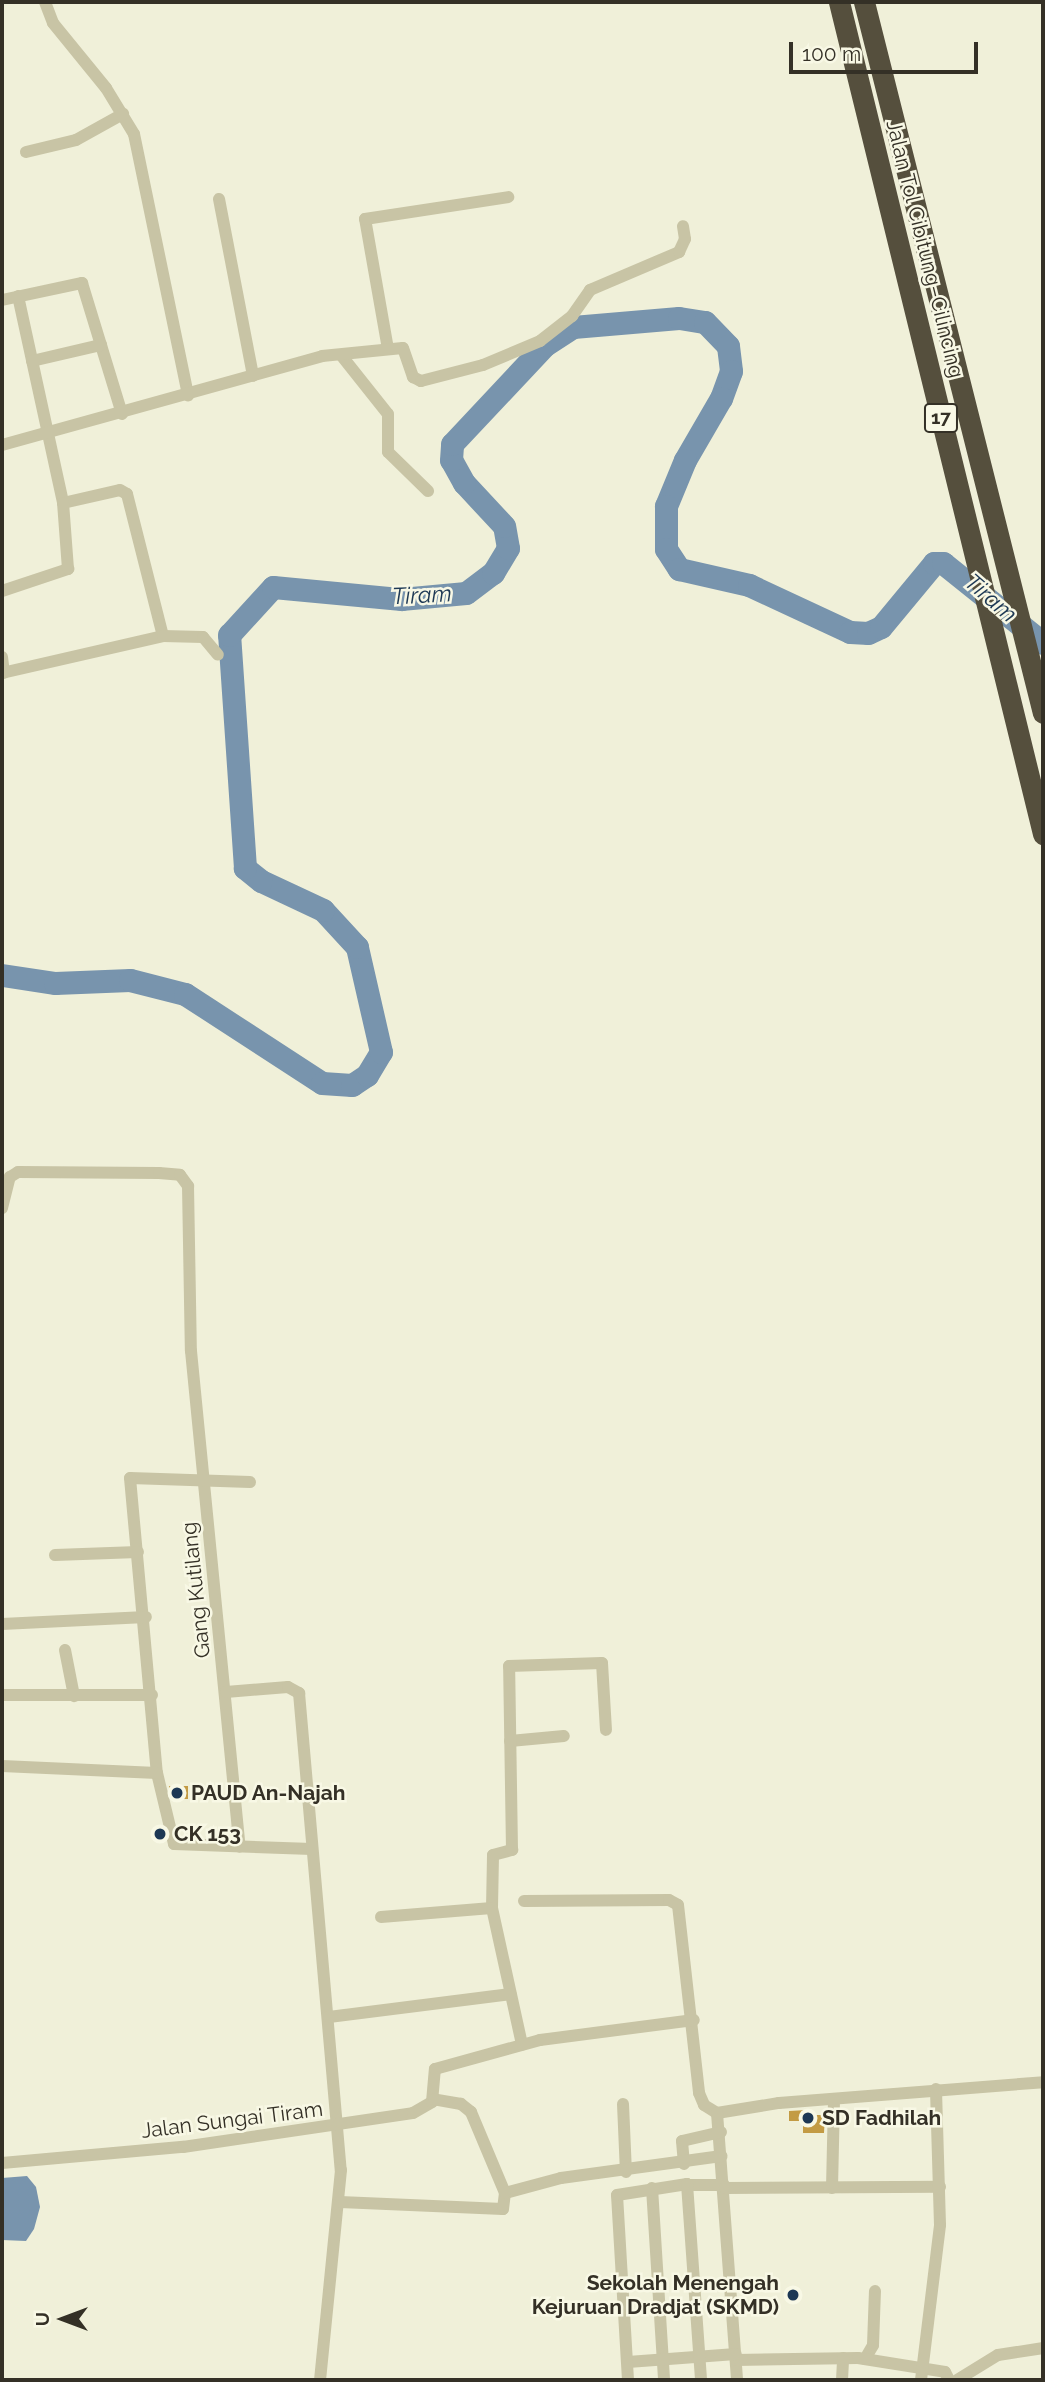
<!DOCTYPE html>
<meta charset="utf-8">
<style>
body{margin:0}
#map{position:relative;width:1045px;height:2382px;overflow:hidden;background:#f0f0d9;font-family:Raleway,sans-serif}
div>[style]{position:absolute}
.water>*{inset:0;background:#7894ad}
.river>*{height:23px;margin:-11.5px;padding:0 11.5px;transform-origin:11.5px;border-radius:11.5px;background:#7894ad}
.building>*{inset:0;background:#c39b44}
.minor>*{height:12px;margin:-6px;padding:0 6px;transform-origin:6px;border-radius:6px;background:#c8c4a5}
.motorway>*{height:21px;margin:-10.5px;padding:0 10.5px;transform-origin:10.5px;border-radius:10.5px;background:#554f3d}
.dots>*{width:19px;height:19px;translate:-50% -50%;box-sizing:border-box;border:4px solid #f8f8e5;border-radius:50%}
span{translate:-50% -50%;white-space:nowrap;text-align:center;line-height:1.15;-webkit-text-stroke:5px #f8f8e5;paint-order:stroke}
.shield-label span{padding:2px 5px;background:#f8f8e5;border:2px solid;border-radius:5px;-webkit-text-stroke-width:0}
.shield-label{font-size:19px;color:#343026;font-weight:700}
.street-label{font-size:21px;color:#343026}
.poi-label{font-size:21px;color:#343026;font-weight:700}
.left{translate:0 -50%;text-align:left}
.right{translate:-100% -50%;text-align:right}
.water-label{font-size:23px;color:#1d3854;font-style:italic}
.frame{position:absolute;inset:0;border:4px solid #343026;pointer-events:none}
.north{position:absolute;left:28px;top:2284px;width:70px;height:70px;-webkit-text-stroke:5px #f8f8e5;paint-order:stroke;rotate:270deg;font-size:19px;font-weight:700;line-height:28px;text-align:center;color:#343026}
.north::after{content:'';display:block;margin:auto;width:24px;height:32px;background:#343026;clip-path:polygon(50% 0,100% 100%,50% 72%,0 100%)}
.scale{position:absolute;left:789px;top:42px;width:189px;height:32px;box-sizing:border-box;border:4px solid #343026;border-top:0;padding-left:9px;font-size:21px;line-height:24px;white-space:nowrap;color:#343026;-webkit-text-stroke:5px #f8f8e5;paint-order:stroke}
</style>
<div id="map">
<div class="water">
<div style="clip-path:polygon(27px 2176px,36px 2187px,40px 2207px,34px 2229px,26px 2241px,2px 2240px,2px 2178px)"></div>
</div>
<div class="river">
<div style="left:2px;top:975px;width:54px;rotate:8.6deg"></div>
<div style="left:55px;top:983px;width:75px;rotate:-2.3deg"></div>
<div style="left:130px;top:980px;width:57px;rotate:14.3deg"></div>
<div style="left:185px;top:994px;width:163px;rotate:33deg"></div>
<div style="left:322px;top:1083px;width:30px;rotate:4deg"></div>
<div style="left:352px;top:1085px;width:18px;rotate:-34deg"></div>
<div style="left:367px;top:1075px;width:27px;rotate:-59deg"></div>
<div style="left:381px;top:1052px;width:108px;rotate:-102.9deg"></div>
<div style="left:357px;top:947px;width:50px;rotate:-132.6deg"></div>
<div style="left:323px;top:910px;width:68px;rotate:-154.9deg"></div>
<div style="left:261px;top:881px;width:21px;rotate:-141deg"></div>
<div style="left:245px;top:868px;width:234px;rotate:-93.9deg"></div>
<div style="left:229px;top:635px;width:65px;rotate:-47.5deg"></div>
<div style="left:273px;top:587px;width:129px;rotate:5.4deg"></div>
<div style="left:401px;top:599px;width:65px;rotate:-5.3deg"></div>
<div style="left:466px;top:593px;width:34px;rotate:-37deg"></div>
<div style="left:493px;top:573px;width:29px;rotate:-59deg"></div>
<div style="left:508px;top:548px;width:22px;rotate:-100deg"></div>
<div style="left:504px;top:526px;width:59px;rotate:-132.9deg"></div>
<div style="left:464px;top:483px;width:26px;rotate:-119deg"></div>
<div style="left:451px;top:460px;width:16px;rotate:-86deg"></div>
<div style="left:452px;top:444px;width:136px;rotate:-46.8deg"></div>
<div style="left:545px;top:345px;width:33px;rotate:-33deg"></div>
<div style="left:573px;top:327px;width:106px;rotate:-4.9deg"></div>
<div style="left:679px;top:318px;width:26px;rotate:9deg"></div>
<div style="left:705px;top:322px;width:33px;rotate:46deg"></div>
<div style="left:728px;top:346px;width:25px;rotate:83deg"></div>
<div style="left:731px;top:371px;width:29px;rotate:110deg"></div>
<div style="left:721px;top:398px;width:72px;rotate:120.1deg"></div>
<div style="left:685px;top:460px;width:50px;rotate:112.4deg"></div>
<div style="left:666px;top:506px;width:43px;rotate:90deg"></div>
<div style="left:666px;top:549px;width:24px;rotate:57deg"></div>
<div style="left:679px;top:569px;width:72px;rotate:12.9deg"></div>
<div style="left:749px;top:585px;width:111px;rotate:25deg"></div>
<div style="left:850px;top:632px;width:18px;rotate:3deg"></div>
<div style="left:868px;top:633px;width:14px;rotate:-25deg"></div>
<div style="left:881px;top:627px;width:83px;rotate:-50.4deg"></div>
<div style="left:934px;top:563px;width:9px"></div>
<div style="left:943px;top:563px;width:128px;rotate:38.7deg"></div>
</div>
<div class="building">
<div style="clip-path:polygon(169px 1786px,188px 1786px,188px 1799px,172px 1799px)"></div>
<div style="clip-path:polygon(807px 2110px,807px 2115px,825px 2115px,824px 2133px,803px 2133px,803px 2121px,789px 2121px,789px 2111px)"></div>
</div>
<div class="minor">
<div style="left:45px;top:2px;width:22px;rotate:69deg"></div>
<div style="left:53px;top:23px;width:84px;rotate:50.8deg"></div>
<div style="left:106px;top:88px;width:54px;rotate:58.7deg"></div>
<div style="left:134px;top:134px;width:267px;rotate:78.3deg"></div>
<div style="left:26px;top:152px;width:51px;rotate:-13.5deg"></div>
<div style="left:76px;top:140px;width:54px;rotate:-29deg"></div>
<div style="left:219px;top:199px;width:180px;rotate:79.1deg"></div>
<div style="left:18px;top:296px;width:212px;rotate:77.7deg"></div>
<div style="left:63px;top:503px;width:58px;rotate:-12.8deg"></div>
<div style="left:120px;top:490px;width:8px;rotate:30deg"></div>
<div style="left:127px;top:494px;width:146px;rotate:75.8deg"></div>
<div style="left:2px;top:300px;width:82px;rotate:-12deg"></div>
<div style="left:82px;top:283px;width:137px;rotate:73deg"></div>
<div style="left:388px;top:349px;width:132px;rotate:-100deg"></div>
<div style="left:365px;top:219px;width:145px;rotate:-8.7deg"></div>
<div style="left:341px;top:355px;width:75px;rotate:51.5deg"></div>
<div style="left:388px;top:414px;width:38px;rotate:90deg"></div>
<div style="left:388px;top:452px;width:56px;rotate:44.3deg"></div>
<div style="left:32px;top:361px;width:71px;rotate:-13.1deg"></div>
<div style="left:2px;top:445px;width:332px;rotate:-15.5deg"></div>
<div style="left:322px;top:356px;width:81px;rotate:-5.6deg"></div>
<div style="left:403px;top:348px;width:31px;rotate:71deg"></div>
<div style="left:413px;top:377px;width:9px;rotate:27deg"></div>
<div style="left:421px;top:381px;width:64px;rotate:-14.5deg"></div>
<div style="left:483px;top:365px;width:62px;rotate:-22.8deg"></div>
<div style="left:540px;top:341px;width:41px;rotate:-38deg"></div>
<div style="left:572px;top:316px;width:32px;rotate:-55deg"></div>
<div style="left:590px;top:290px;width:97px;rotate:-23.1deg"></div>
<div style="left:679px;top:252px;width:14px;rotate:-65deg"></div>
<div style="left:685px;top:239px;width:13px;rotate:-99deg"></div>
<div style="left:2px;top:591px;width:70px;rotate:-18.4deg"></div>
<div style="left:68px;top:569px;width:66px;rotate:-94.3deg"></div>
<div style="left:2px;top:657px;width:16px;rotate:83deg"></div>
<div style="left:2px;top:673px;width:165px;rotate:-12.9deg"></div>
<div style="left:163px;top:636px;width:40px;rotate:1.4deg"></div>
<div style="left:203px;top:637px;width:23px;rotate:50deg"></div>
<div style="left:2px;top:1208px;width:32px;rotate:-76deg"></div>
<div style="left:10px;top:1177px;width:9px;rotate:-32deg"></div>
<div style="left:18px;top:1172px;width:141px;rotate:0.4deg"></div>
<div style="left:159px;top:1173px;width:21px;rotate:5deg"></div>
<div style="left:180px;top:1175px;width:14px;rotate:54deg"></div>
<div style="left:188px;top:1186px;width:165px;rotate:89deg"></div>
<div style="left:191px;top:1351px;width:498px;rotate:84.4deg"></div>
<div style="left:250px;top:1482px;width:120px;rotate:-178.1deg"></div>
<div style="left:130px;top:1478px;width:296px;rotate:84.8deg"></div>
<div style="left:157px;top:1773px;width:73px;rotate:76.5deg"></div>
<div style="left:174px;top:1844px;width:138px;rotate:2.1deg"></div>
<div style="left:55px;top:1555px;width:83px;rotate:-2.1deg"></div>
<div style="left:2px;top:1624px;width:144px;rotate:-2.8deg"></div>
<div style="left:65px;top:1650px;width:47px;rotate:78.9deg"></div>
<div style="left:226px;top:1692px;width:62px;rotate:-4.6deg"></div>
<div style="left:288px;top:1687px;width:13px;rotate:29deg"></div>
<div style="left:299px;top:1693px;width:479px;rotate:85deg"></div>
<div style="left:341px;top:2170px;width:211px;rotate:95.7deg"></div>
<div style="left:2px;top:1695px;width:150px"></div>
<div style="left:510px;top:1741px;width:54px;rotate:-5.3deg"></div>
<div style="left:2px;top:1766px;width:155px;rotate:2.6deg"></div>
<div style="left:524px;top:1901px;width:145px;rotate:-0.4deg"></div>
<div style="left:669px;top:1900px;width:10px;rotate:29deg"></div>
<div style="left:678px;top:1905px;width:189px;rotate:83.6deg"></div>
<div style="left:699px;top:2093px;width:13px;rotate:67deg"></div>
<div style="left:704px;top:2105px;width:15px;rotate:32deg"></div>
<div style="left:717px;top:2113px;width:63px;rotate:-9.2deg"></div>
<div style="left:779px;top:2103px;width:265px;rotate:-4.5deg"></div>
<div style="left:492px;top:1908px;width:53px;rotate:-88.9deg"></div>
<div style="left:493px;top:1855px;width:20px;rotate:-15deg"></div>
<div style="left:512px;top:1850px;width:184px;rotate:-90.9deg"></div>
<div style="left:509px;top:1666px;width:93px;rotate:-1.8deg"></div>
<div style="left:602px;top:1663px;width:67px;rotate:86.6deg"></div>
<div style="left:381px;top:1917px;width:111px;rotate:-4.6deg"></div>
<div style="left:492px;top:1908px;width:140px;rotate:77.6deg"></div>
<div style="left:329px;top:2017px;width:183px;rotate:-7.2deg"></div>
<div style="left:623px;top:2104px;width:68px;rotate:87.5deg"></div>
<div style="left:717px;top:2113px;width:268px;rotate:85.7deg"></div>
<div style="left:2px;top:2163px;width:182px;rotate:-5.1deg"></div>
<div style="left:183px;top:2147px;width:232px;rotate:-8.4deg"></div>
<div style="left:413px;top:2113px;width:22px;rotate:-30deg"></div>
<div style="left:432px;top:2102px;width:33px;rotate:-85deg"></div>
<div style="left:435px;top:2069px;width:109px;rotate:-15.4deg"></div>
<div style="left:540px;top:2040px;width:155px;rotate:-7.4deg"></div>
<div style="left:684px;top:2164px;width:23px;rotate:-95deg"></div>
<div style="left:682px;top:2141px;width:40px;rotate:-13deg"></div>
<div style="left:688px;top:2185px;width:36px"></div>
<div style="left:652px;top:2188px;width:192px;rotate:86.4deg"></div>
<div style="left:725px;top:2188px;width:215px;rotate:-0.3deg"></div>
<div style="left:832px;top:2188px;width:88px;rotate:-88.7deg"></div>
<div style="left:505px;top:2193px;width:58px;rotate:-15deg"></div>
<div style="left:561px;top:2178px;width:162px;rotate:-7.8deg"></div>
<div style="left:340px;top:2202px;width:163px;rotate:2.5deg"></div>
<div style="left:503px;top:2209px;width:16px;rotate:-83deg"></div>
<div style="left:505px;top:2193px;width:88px;rotate:-112.8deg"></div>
<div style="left:471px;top:2112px;width:13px;rotate:-141deg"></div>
<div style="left:461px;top:2104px;width:27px;rotate:-170deg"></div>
<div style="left:865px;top:2359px;width:16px;rotate:-60deg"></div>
<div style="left:873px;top:2345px;width:54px;rotate:-87.9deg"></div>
<div style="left:736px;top:2360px;width:122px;rotate:-0.9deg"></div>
<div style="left:858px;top:2358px;width:88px;rotate:9.1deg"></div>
<div style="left:945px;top:2372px;width:9px;rotate:63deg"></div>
<div style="left:628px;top:2362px;width:108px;rotate:-4.2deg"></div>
<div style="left:628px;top:2380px;width:185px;rotate:-93.4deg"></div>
<div style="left:617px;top:2195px;width:71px;rotate:-8.9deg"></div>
<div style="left:687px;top:2184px;width:196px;rotate:85.9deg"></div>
<div style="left:842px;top:2380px;width:22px;rotate:-87deg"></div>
<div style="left:921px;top:2380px;width:156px;rotate:-83deg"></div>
<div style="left:940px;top:2225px;width:136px;rotate:-91.7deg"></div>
<div style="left:957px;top:2380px;width:48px;rotate:-31.4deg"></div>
<div style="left:998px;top:2355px;width:46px;rotate:-8.8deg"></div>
</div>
<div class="motorway">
<div style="left:839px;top:2px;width:857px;rotate:76.22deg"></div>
<div style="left:864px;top:2px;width:733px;rotate:75.87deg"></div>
</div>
<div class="dots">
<div style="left:177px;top:1793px;background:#1d3854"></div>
<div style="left:160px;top:1834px;background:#1d3854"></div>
<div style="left:808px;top:2118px;background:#1d3854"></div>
<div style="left:793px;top:2295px;background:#1d3854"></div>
</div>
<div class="shield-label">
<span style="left:941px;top:418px">17</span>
</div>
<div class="street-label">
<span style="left:925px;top:249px;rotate:76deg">Jalan Tol Cibitung–Cilincing</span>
<span style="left:196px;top:1590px;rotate:-96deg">Gang Kutilang</span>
<span style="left:232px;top:2120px;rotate:-7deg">Jalan Sungai Tiram</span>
</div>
<div class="poi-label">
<span class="left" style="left:191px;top:1793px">PAUD An-Najah</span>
<span class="left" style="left:174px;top:1834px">CK 153</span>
<span class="left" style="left:822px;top:2118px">SD Fadhilah</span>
<span class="right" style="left:779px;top:2295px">Sekolah Menengah<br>Kejuruan Dradjat (SKMD)</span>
</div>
<div class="water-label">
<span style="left:422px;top:595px;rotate:-3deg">Tiram</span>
<span style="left:991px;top:598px;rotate:41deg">Tiram</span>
</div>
<div class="frame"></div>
<div class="north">U</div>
<div class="scale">100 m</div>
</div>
